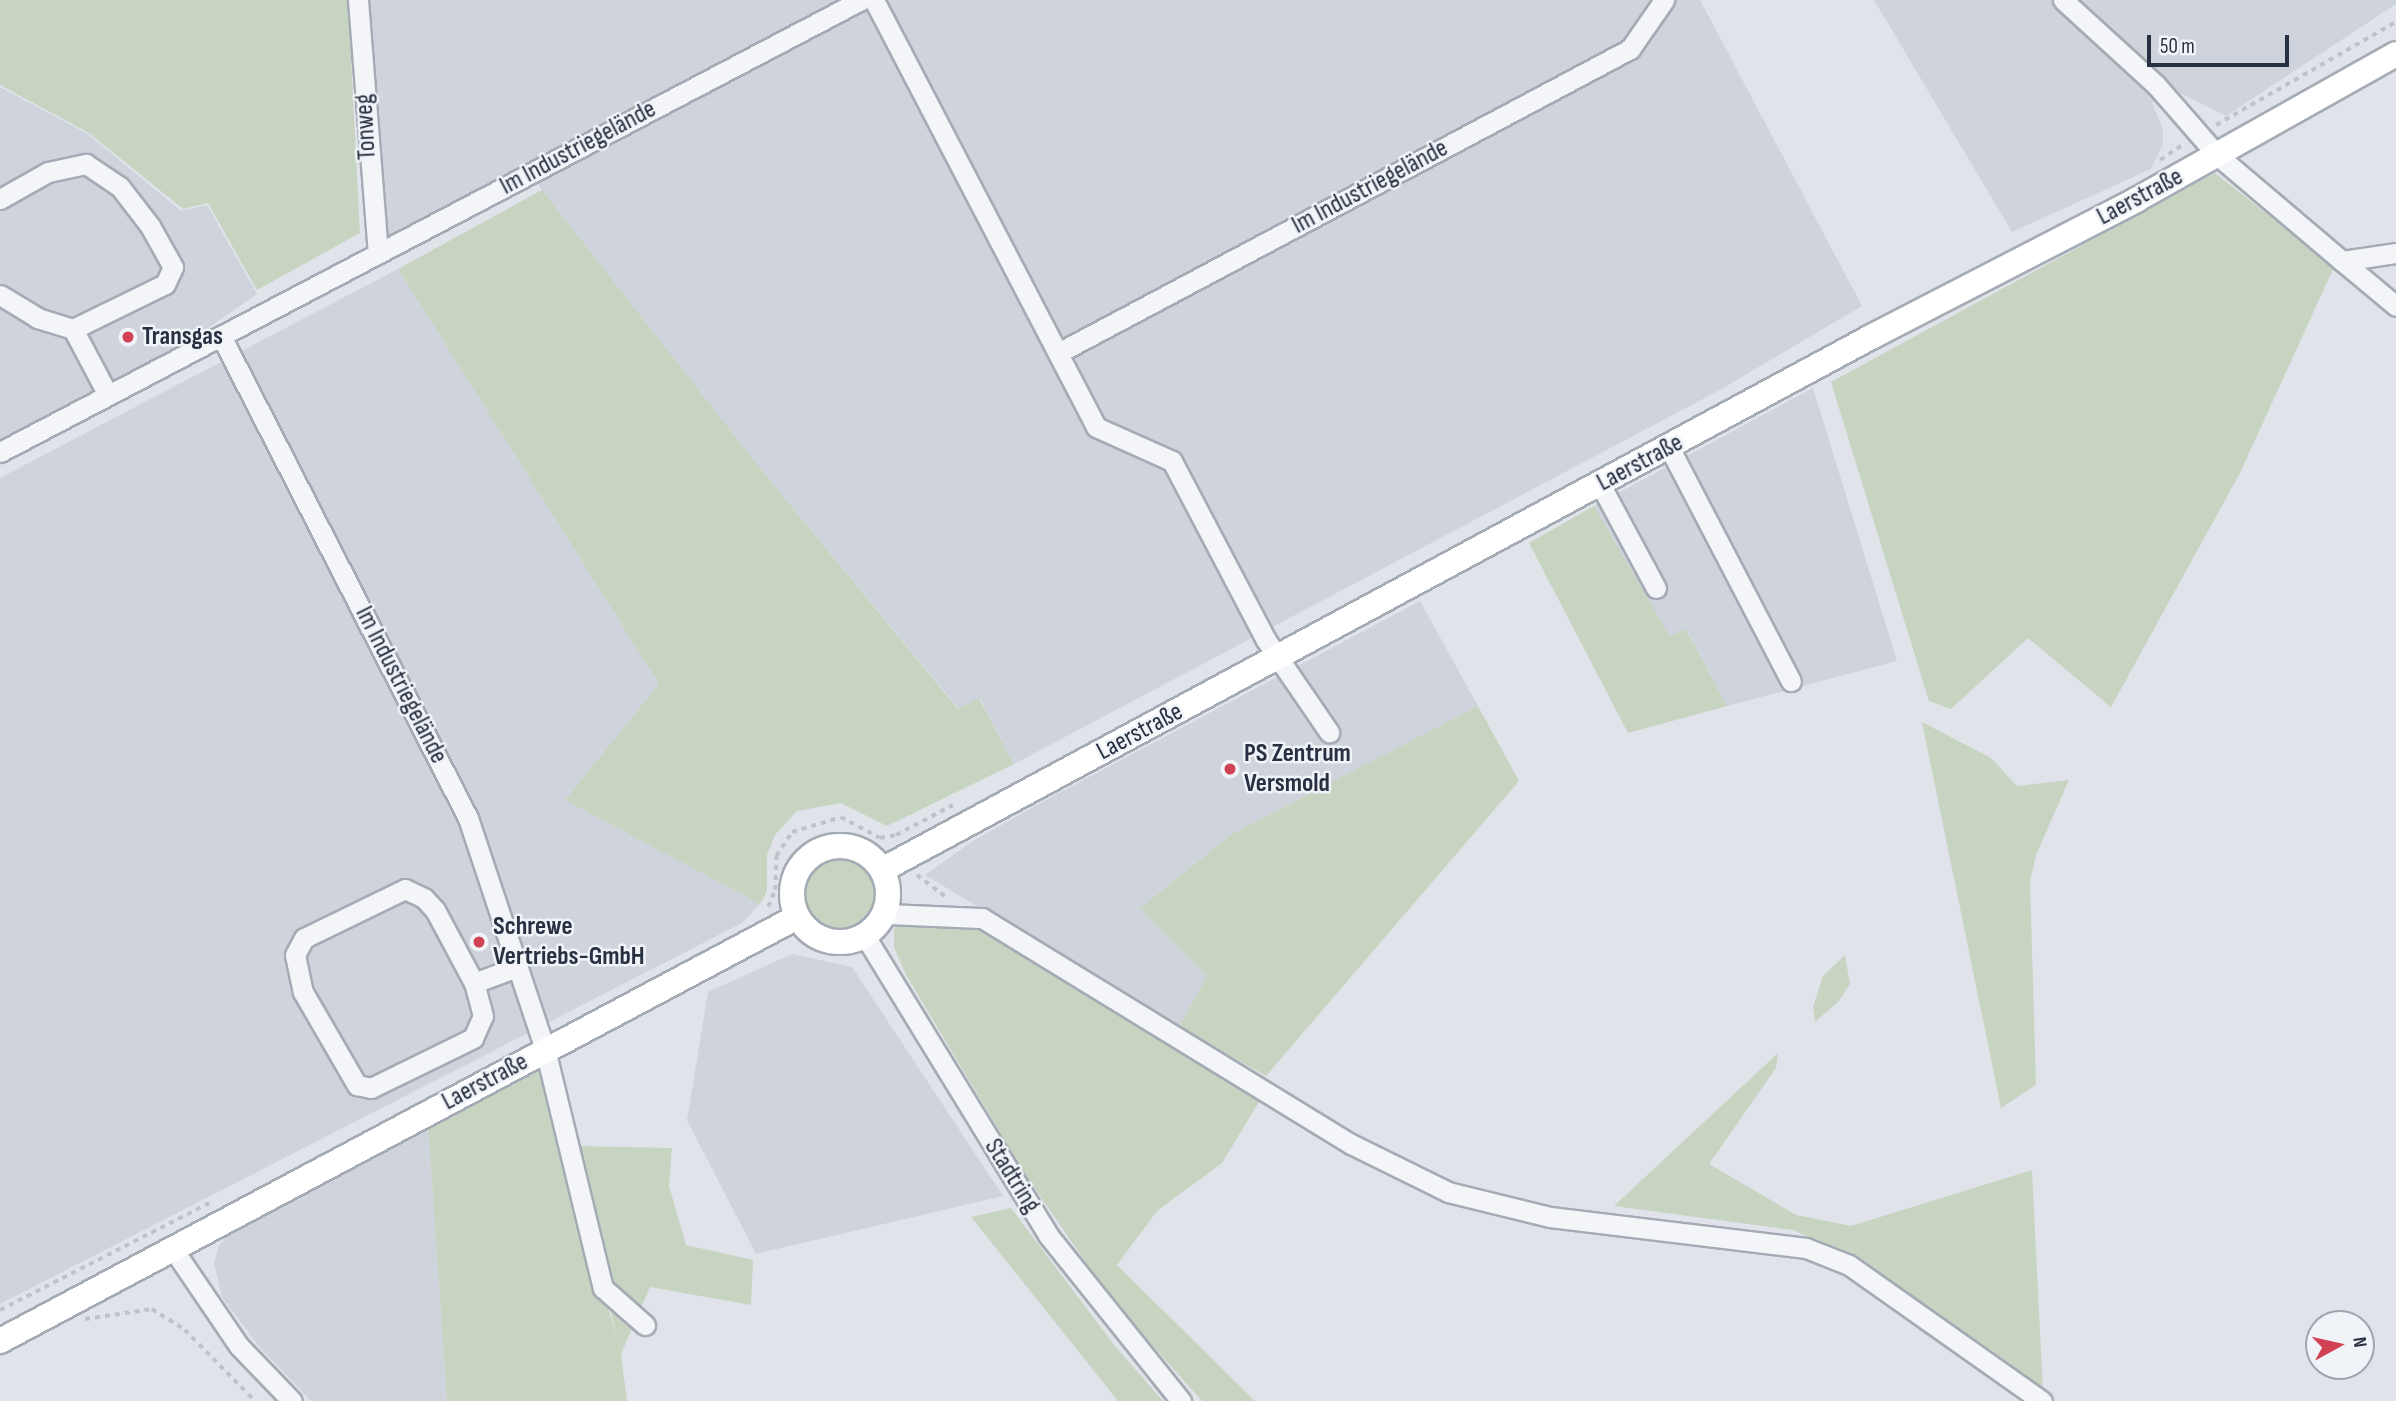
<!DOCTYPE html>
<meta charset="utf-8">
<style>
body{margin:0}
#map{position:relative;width:2396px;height:1401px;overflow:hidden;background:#e0e4ea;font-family:"Sofia Sans Condensed",sans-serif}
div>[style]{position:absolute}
.built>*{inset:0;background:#ced3dc}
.green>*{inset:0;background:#c6d4c1}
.round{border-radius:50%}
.path>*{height:3.5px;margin-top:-1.75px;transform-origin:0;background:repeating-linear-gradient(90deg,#bec2c9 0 5px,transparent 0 10px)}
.roads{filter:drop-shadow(2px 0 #a5abb4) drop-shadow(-2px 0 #a5abb4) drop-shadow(0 2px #a5abb4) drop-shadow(0 -2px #a5abb4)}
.minor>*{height:19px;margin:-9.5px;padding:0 9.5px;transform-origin:9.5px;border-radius:9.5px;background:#f3f5f8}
.major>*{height:24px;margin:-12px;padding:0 12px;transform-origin:12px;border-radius:12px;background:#fff}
.major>.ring{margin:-12px;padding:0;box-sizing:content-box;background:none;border:24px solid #fff;border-radius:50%}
.dots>*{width:19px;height:19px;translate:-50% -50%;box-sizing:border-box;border:4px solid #f0f3f7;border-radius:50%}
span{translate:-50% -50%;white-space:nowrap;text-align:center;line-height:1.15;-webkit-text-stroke:5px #f0f3f7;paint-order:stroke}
.street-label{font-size:26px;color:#283142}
.poi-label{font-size:26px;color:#283142;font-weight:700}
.left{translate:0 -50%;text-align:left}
.north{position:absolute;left:2305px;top:1310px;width:70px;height:70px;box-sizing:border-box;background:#f0f3f7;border:2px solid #a0a5af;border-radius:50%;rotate:82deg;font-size:19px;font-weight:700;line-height:28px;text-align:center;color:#283142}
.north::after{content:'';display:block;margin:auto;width:24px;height:32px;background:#d24255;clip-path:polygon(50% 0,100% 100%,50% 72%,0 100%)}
.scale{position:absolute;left:2147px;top:35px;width:142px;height:32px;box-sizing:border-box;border:4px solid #283142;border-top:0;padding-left:9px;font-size:21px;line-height:24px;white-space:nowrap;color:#283142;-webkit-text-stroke:5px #f0f3f7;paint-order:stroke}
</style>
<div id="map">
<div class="built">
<div style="clip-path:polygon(364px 0,1700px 0,1862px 306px,1718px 391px,1014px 764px,980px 698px,959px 709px,756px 463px,542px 190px,527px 164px,383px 240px)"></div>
<div style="clip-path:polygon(1874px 0,2396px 0,2396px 4px,2226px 116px,2176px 91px,2152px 103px,2163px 129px,2163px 144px,2151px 169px,2012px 232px)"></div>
<div style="clip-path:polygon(0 87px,88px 134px,181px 211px,207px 205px,257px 294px,189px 341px,0 441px)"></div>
<div style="clip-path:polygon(398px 269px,659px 684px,565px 800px,760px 904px,742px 923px,0 1304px,0 478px)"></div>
<div style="clip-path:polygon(1813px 388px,1897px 661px,1727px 706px,1687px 630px,1670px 638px,1594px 506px)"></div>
<div style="clip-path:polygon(1420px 601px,1478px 706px,1232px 834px,1140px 908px,1207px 976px,1179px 1027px,925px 875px,973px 841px,1042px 802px)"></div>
<div style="clip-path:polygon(792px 954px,852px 967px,1003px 1196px,756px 1254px,687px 1120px,708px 992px)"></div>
<div style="clip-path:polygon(428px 1124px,447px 1401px,311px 1401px,261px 1349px,222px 1297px,214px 1263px,219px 1245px,234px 1228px)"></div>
</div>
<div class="green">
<div style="clip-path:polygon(0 0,348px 0,360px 233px,257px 290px,208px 203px,183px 209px,89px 133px,0 85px)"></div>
<div style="clip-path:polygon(2215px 173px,2334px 267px,2240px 473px,2111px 707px,2028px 638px,1951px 709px,1929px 701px,1831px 382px)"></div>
<div style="clip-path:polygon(542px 190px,756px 463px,958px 709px,979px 698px,1014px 764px,887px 826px,841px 803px,797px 811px,775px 835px,767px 855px,767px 891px,760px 904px,565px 800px,659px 684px,398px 269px)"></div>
<div style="clip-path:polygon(1594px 506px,1670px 637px,1686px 629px,1727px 706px,1628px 733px,1529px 543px)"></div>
<div style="clip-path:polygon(1478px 706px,1519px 781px,1266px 1076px,1179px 1027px,1207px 976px,1140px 908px,1232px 834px)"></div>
<div style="clip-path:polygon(1922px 722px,1991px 758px,2017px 786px,2069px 780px,2036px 855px,2030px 882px,2036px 1085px,2001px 1108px)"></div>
<div class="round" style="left:799px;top:853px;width:80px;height:80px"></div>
<div style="clip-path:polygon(908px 924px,983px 929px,1262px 1097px,1222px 1163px,1157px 1211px,1117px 1265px,1255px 1401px,1202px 1401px,1111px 1299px,1025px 1174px,905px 973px,894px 947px,894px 928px)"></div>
<div style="clip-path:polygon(1845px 955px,1850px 984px,1839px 1001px,1815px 1022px,1813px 1007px,1823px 976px)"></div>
<div style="clip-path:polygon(1778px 1053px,1776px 1068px,1709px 1164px,1796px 1215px,1851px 1226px,2032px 1170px,2043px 1391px,1868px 1264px,1793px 1230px,1614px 1206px)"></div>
<div style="clip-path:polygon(542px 1066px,616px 1336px,576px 1146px,672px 1148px,669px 1186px,686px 1245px,753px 1260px,751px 1305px,650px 1287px,621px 1354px,627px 1401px,447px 1401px,428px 1124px)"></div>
<div style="clip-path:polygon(1011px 1208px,1114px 1345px,1163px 1401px,1118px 1401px,971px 1217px)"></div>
</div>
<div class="path">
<div style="left:2216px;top:125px;width:207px;rotate:-29.8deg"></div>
<div style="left:2160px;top:160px;width:30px;rotate:-34deg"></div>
<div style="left:917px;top:875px;width:38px;rotate:37deg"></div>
<div style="left:768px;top:907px;width:18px;rotate:-68deg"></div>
<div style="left:775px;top:890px;width:34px;rotate:-88deg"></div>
<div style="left:776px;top:856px;width:29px;rotate:-56deg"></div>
<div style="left:792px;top:832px;width:51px;rotate:-17deg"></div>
<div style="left:841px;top:817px;width:44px;rotate:28.3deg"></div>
<div style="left:880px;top:838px;width:16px;rotate:-11deg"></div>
<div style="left:896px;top:835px;width:64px;rotate:-27.8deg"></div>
<div style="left:0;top:1310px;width:235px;rotate:-27.1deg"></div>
<div style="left:85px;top:1319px;width:68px;rotate:-8.5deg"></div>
<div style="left:152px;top:1309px;width:39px;rotate:32deg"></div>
<div style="left:185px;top:1330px;width:100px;rotate:45.4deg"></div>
</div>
<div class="roads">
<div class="minor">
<div style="left:358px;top:0;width:254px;rotate:85.5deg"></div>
<div style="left:874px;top:0;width:481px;rotate:62.5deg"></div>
<div style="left:1096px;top:427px;width:83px;rotate:24.1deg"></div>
<div style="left:1172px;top:461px;width:202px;rotate:62.3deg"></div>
<div style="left:1266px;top:640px;width:112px;rotate:55.6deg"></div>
<div style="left:2063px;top:0;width:126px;rotate:42.4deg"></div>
<div style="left:2156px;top:85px;width:93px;rotate:48.9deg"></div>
<div style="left:2217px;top:155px;width:164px;rotate:40.3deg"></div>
<div style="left:2342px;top:261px;width:55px;rotate:-8.4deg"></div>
<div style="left:0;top:199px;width:55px;rotate:-29.4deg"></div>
<div style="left:48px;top:172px;width:39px;rotate:-12deg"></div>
<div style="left:86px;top:164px;width:41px;rotate:34.1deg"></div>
<div style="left:120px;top:187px;width:49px;rotate:52.4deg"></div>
<div style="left:150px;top:226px;width:47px;rotate:60.7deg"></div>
<div style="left:173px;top:267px;width:19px;rotate:115deg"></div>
<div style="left:165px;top:284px;width:102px;rotate:153.9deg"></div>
<div style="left:73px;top:329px;width:37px;rotate:-163deg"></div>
<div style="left:38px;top:318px;width:44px;rotate:-148.8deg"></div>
<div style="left:2342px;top:261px;width:70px;rotate:39.8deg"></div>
<div style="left:73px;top:329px;width:75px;rotate:62.1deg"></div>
<div style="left:221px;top:336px;width:542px;rotate:62.87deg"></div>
<div style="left:468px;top:818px;width:243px;rotate:71.6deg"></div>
<div style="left:545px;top:1049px;width:246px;rotate:76.4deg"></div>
<div style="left:603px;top:1288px;width:56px;rotate:41.4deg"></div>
<div style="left:1058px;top:353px;width:648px;rotate:-27.99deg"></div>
<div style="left:1630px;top:49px;width:60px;rotate:-55.2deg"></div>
<div style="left:1669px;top:447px;width:264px;rotate:62.5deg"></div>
<div style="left:0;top:452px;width:972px;rotate:-27.7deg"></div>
<div style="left:1600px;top:484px;width:118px;rotate:61.7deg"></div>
<div style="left:885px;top:914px;width:97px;rotate:2.4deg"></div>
<div style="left:982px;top:918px;width:433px;rotate:31.5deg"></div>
<div style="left:1351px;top:1144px;width:108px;rotate:26.3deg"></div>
<div style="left:1448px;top:1192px;width:105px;rotate:13.8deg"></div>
<div style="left:1550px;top:1217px;width:258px;rotate:6.9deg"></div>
<div style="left:1806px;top:1248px;width:46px;rotate:21.6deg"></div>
<div style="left:1849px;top:1265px;width:236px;rotate:35.2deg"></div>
<div style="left:865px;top:936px;width:351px;rotate:58.5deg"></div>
<div style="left:1048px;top:1235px;width:213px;rotate:51.3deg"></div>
<div style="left:474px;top:983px;width:83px;rotate:-118.1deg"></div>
<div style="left:435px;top:910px;width:16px;rotate:-133deg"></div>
<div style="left:424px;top:898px;width:21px;rotate:-155deg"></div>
<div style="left:405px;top:889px;width:112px;rotate:154.1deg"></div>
<div style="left:304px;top:938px;width:19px;rotate:118deg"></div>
<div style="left:295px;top:955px;width:38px;rotate:78deg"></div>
<div style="left:303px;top:992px;width:108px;rotate:59.9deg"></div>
<div style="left:357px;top:1085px;width:14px;rotate:12deg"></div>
<div style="left:371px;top:1088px;width:114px;rotate:-26.1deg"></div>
<div style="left:473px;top:1038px;width:24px;rotate:-66deg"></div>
<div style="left:483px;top:1016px;width:34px;rotate:-105deg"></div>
<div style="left:474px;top:983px;width:46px;rotate:-20.4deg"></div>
<div style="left:173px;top:1249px;width:117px;rotate:55.8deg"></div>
<div style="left:239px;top:1346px;width:76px;rotate:46.1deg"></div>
</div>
<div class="major">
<div class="ring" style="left:792px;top:846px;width:72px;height:72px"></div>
<div style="left:882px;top:870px;width:1126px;rotate:-28.32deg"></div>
<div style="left:1873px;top:336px;width:296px;rotate:-27.3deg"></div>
<div style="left:2136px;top:200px;width:298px;rotate:-29.3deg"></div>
<div style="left:0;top:1341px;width:903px;rotate:-28.01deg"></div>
</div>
</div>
<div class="dots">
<div style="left:128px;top:337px;background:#d24255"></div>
<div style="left:1230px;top:769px;background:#d24255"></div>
<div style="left:479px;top:942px;background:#d24255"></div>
</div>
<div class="street-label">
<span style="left:366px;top:127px;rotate:-93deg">Tonweg</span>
<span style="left:578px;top:148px;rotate:-28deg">Im Industriegelände</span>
<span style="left:1370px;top:187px;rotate:-28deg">Im Industriegelände</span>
<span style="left:2140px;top:197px;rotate:-28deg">Laerstraße</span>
<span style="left:1640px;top:463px;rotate:-28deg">Laerstraße</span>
<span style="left:401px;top:685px;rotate:63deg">Im Industriegelände</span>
<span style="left:1140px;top:732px;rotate:-28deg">Laerstraße</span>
<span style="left:485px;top:1082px;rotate:-28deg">Laerstraße</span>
<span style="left:1012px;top:1176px;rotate:58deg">Stadtring</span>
</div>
<div class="poi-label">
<span class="left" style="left:142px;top:337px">Transgas</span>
<span class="left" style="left:1244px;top:769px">PS Zentrum<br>Versmold</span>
<span class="left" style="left:493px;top:942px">Schrewe<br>Vertriebs-GmbH</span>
</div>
<div class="north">N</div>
<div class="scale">50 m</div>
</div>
